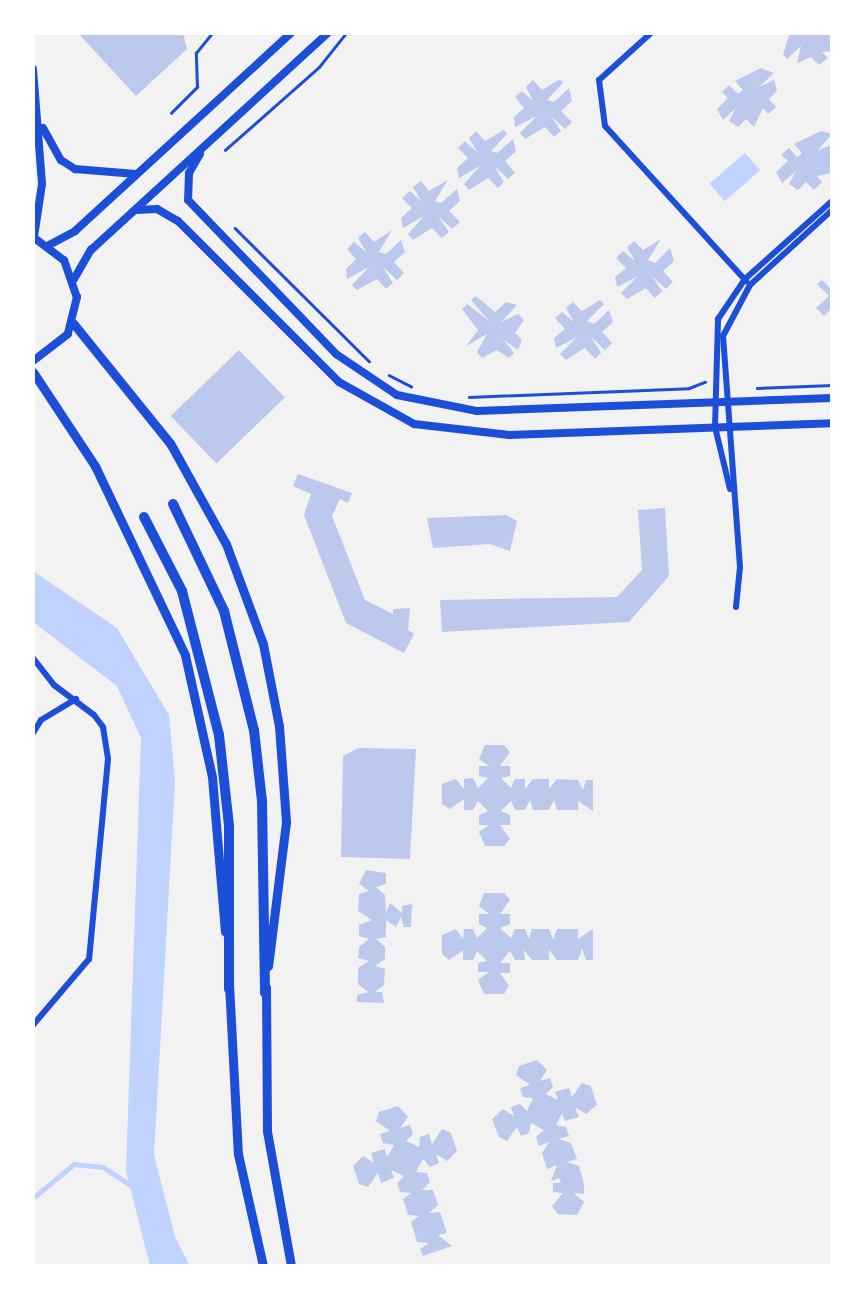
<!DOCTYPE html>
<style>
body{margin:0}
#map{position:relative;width:865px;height:1299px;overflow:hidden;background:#f2f2f2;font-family:"Exo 2",sans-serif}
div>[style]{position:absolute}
.water>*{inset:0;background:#bfd3fe;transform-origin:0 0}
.stream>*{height:4.5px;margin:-2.25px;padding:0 2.25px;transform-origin:2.25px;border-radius:2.25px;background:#bfd3fe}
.building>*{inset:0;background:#bdc9ec;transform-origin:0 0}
.path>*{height:2.5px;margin:-1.25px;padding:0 1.25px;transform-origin:1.25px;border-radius:1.25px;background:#1d4ed8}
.minor>*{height:6px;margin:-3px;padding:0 3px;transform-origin:3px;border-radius:3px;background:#1d4ed8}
.secondary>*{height:8px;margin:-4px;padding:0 4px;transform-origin:4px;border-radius:4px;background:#1d4ed8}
.primary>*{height:9px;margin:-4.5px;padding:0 4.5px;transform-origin:4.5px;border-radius:4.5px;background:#1d4ed8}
.motorway>*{height:10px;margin:-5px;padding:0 5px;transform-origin:5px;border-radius:5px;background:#1d4ed8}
span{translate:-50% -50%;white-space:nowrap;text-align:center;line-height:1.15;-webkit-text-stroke:7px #fff;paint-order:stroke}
.frame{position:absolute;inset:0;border:35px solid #fff;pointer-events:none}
</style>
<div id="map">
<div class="water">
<div style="left:745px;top:153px;width:23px;height:47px;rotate:49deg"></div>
<div style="clip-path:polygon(33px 571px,117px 628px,169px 715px,175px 781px,154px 1155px,175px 1237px,190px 1266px,150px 1266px,126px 1171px,141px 738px,117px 686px,33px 622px)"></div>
</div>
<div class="stream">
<div style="left:33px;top:1198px;width:53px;rotate:-39.7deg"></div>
<div style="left:74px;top:1164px;width:29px;rotate:6deg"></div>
<div style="left:103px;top:1167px;width:33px;rotate:33deg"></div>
</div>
<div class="building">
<div style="clip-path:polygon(78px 33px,183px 33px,187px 49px,136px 96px)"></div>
<div style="clip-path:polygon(790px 33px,832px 33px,832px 51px,822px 52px,828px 58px,819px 65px,811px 57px,797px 63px,801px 46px,787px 59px,783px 54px)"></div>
<div style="clip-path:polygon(761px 68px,774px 73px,759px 87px,774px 80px,777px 91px,769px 99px,776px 107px,768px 114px,763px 108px,754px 127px,746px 119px,738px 127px,729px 121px,736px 108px,723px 120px,717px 109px,728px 98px,722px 92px,729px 85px,738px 94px,743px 90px,735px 81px)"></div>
<div style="clip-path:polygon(560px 79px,563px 83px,547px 100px,554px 102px,569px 88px,572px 101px,561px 111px,572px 122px,565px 129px,551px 116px,561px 131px,554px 137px,545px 127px,525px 139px,520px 133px,537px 116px,515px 127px,514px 117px,524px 108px,515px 97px,522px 91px,533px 101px,526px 87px,533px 80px,542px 90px)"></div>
<div style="clip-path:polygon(504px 130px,507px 134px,491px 151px,497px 153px,513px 139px,516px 151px,505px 161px,515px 173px,508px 179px,494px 166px,504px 182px,498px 188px,488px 178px,469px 190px,464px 184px,480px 166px,459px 178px,457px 168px,468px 158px,458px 148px,465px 141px,477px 152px,469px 138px,476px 131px,485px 141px)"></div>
<div style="clip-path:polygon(821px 131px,832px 134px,818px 150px,832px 145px,832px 173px,817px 176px,822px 182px,814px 190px,806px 182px,798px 190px,789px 184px,796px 171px,782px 183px,776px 172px,788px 161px,781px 155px,789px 148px,797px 157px,802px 153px,794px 144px)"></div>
<div style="clip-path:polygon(448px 180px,435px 201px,441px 203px,457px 189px,460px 201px,449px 211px,460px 222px,452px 229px,438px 216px,449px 232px,442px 238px,432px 228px,413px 240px,408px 234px,424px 216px,403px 228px,401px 218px,412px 208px,402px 198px,410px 191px,421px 201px,413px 187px,421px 181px,429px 191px)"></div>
<div style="clip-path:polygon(392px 230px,379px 252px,386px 254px,401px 240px,405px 252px,394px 262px,404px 273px,397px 280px,383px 267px,393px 283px,386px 289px,377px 279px,357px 290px,352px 285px,369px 267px,347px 279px,346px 269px,356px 259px,347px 249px,354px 242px,366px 252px,358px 238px,365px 232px,374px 242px)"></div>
<div style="clip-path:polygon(661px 239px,648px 260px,655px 263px,670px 248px,674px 261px,663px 271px,673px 282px,666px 289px,652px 276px,662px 291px,655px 298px,646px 288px,627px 299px,621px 293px,638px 276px,617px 287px,615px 277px,626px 268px,616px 258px,623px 251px,635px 261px,627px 247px,634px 241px,643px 250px)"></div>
<div style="clip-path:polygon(822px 280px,832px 290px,832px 308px,824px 316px,816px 308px,829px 296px,817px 284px)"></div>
<div style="clip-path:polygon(476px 296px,495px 312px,506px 302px,517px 305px,501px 322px,518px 314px,524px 320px,515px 333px,522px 340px,518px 350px,503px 339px,514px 353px,509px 358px,497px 350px,482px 358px,477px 352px,487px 334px,466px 346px,478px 330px,462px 309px,467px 304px,489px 321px,471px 300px)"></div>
<div style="clip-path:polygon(600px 300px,604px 304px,587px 321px,594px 324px,609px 310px,613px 322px,602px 332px,612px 343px,605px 350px,591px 337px,601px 353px,595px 359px,585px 348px,566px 360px,560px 354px,577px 337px,556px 348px,554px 338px,565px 329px,555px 318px,562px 312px,574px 322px,566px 308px,573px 302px,582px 311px)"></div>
<div style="left:239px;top:350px;width:66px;height:95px;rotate:46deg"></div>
<div style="clip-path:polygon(298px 474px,352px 493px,348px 503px,340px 499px,332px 516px,365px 600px,393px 614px,393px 609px,410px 608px,408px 630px,414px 634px,404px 653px,346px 623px,304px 515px,311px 494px,293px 486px)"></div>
<div style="clip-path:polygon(665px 508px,669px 576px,629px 622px,442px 632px,440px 600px,617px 597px,642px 570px,638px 510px)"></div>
<div style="clip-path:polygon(506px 515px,517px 521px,510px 551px,490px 544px,433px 548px,427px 518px)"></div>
<div style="clip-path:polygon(485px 745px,504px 745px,510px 752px,500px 766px,510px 766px,510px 776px,501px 778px,511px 788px,515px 779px,525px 779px,525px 789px,533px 779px,549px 779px,549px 789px,557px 779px,578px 780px,583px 790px,586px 780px,593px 780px,593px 811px,578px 801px,578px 810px,557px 810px,554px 800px,549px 810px,533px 810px,530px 800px,525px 810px,515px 810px,511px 801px,501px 811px,510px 815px,510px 825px,500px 825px,510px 839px,504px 846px,485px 846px,479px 832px,489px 825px,479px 825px,479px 815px,488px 811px,478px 801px,473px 810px,464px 810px,464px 799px,450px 809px,442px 804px,442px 784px,456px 779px,464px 789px,464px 779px,473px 778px,478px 788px,488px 778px,479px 776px,479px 766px,489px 766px,479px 759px)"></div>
<div style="clip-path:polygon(358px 748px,416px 749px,410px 859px,341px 857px,343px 756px)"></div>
<div style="clip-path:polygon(366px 870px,386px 873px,386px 884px,376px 887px,385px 895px,386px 913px,390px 903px,402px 913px,402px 906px,412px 904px,411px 927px,404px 927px,401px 917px,396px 927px,386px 920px,386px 937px,376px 939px,385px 947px,385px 959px,375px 966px,385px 969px,384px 985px,375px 992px,382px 992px,384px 1003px,357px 1002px,357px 995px,368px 992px,358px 984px,358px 968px,369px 961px,358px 958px,359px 947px,369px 939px,359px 936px,359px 925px,372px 920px,358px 911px,359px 894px,369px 891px,359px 884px)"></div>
<div style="clip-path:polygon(484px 893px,504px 893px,510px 900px,500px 914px,510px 914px,510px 924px,500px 928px,511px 938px,515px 929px,525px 929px,529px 939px,532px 929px,549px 929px,553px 939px,557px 929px,578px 929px,578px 939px,593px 929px,593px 960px,586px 960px,582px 949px,578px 960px,557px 960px,549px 950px,549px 960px,532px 960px,524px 950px,525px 960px,515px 960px,510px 951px,500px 963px,510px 963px,510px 973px,500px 973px,509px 986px,504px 994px,484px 994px,478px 980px,489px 972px,478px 972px,478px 963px,487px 961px,477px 951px,473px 960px,463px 960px,463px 950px,449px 960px,442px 954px,442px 935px,456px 929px,463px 939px,464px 929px,473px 929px,477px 938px,487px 928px,479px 924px,479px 914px,489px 914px,479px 906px)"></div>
<div style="clip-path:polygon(537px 1060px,547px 1070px,540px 1081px,550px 1078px,553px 1087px,546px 1094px,558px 1100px,555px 1092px,569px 1088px,572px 1097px,582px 1083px,591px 1086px,597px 1105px,586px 1114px,575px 1107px,579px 1117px,565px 1121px,562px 1113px,556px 1125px,566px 1127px,569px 1136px,559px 1139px,571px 1143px,577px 1159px,567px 1162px,579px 1166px,584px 1184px,584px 1194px,574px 1193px,584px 1202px,577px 1215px,558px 1214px,552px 1206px,563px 1193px,553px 1192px,553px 1183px,561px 1183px,559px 1178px,551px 1181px,557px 1165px,547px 1169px,542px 1153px,549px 1142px,539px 1146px,536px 1137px,544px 1130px,531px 1123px,529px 1133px,521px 1136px,517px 1127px,507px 1141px,499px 1137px,492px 1119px,503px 1109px,514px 1116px,511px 1107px,520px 1104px,527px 1111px,533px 1098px,523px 1097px,520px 1088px,530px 1085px,516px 1075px,519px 1066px)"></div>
<div style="clip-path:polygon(398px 1106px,408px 1117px,400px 1128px,410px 1125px,413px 1134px,406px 1141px,419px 1147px,420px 1137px,429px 1134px,432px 1144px,442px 1129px,451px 1133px,457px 1151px,447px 1161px,436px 1154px,439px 1163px,430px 1167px,423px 1159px,416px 1172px,427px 1173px,430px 1182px,422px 1190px,433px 1190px,438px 1205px,429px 1213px,440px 1212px,447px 1233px,438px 1235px,452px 1246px,423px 1256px,420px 1249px,429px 1243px,417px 1242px,411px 1222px,419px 1216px,408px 1215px,403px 1199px,411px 1193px,400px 1192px,397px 1183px,404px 1176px,391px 1170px,394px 1178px,381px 1183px,378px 1173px,368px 1187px,359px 1184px,353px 1166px,363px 1156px,374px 1163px,371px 1153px,385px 1149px,387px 1157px,394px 1145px,383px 1143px,380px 1134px,390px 1131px,376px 1121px,379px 1112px)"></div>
</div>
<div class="path">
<div style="left:171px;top:113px;width:37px;rotate:-45deg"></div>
<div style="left:197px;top:87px;width:34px;rotate:-92deg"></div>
<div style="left:196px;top:53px;width:26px;rotate:-51deg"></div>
<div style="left:225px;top:150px;width:125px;rotate:-41.4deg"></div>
<div style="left:319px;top:67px;width:43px;rotate:-51.5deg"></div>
<div style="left:235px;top:228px;width:189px;rotate:44.8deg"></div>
<div style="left:389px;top:375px;width:25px;rotate:27deg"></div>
<div style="left:757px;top:388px;width:75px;rotate:-2.3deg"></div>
<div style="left:469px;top:397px;width:220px;rotate:-2.3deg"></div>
<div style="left:689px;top:388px;width:17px;rotate:-21deg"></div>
</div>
<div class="minor">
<div style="left:651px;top:33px;width:70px;rotate:137.9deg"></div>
<div style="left:599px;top:80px;width:46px;rotate:82.6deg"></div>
<div style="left:605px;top:126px;width:210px;rotate:47.7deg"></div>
<div style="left:730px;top:489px;width:64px;rotate:-103.6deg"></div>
<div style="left:715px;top:427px;width:108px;rotate:-88.4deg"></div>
<div style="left:718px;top:319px;width:48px;rotate:-56deg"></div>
<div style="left:745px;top:279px;width:117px;rotate:-41.9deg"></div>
<div style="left:736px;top:607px;width:40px;rotate:-84.3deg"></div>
<div style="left:740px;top:567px;width:232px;rotate:-94.2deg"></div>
<div style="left:723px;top:336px;width:58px;rotate:-62.1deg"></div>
<div style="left:750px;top:285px;width:111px;rotate:-42.4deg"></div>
<div style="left:33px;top:658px;width:34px;rotate:52deg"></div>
<div style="left:54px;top:685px;width:50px;rotate:36.9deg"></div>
<div style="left:94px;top:715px;width:15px;rotate:53deg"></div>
<div style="left:103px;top:727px;width:32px;rotate:81deg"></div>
<div style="left:108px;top:759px;width:201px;rotate:95.4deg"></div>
<div style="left:89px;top:959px;width:87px;rotate:130.3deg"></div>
<div style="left:33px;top:733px;width:15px;rotate:-58deg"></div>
<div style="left:41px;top:720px;width:41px;rotate:-31deg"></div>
</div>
<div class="secondary">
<div style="left:33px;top:69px;width:115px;rotate:85.5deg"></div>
<div style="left:42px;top:184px;width:54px;rotate:98.6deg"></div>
<div style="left:43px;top:128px;width:37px;rotate:61deg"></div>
<div style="left:61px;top:160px;width:17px;rotate:33deg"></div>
<div style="left:75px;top:169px;width:61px;rotate:4.7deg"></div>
<div style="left:200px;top:154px;width:22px;rotate:120deg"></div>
<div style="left:189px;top:173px;width:27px;rotate:92deg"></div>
<div style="left:188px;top:200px;width:214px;rotate:46.1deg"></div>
<div style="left:336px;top:354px;width:73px;rotate:33.9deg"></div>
<div style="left:397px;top:395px;width:82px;rotate:11.3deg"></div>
<div style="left:477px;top:411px;width:355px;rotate:-2.1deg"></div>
<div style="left:136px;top:210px;width:21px;rotate:-3deg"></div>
<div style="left:157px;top:209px;width:24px;rotate:30deg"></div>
<div style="left:178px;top:221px;width:228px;rotate:45deg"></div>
<div style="left:339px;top:382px;width:86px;rotate:29.2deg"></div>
<div style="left:414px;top:424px;width:96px;rotate:6.6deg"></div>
<div style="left:509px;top:435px;width:323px;rotate:-2.1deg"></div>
<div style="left:33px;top:237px;width:39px;rotate:37deg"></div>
<div style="left:64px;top:260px;width:39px;rotate:71deg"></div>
<div style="left:77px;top:297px;width:38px;rotate:104deg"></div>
<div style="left:68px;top:334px;width:44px;rotate:142.4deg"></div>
<div style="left:49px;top:245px;width:30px;rotate:-28deg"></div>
<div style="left:75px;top:231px;width:293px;rotate:-42.5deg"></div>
<div style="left:74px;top:279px;width:34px;rotate:-60deg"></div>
<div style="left:91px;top:250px;width:321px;rotate:-42.5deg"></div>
</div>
<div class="primary">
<div style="left:73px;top:323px;width:154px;rotate:51.1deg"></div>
<div style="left:170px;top:443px;width:115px;rotate:61deg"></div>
<div style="left:226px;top:544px;width:107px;rotate:69.7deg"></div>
<div style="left:263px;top:644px;width:84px;rotate:79deg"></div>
<div style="left:279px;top:726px;width:96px;rotate:85.8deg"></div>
<div style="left:286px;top:822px;width:145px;rotate:97.1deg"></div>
<div style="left:33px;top:372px;width:113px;rotate:56.6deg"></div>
<div style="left:95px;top:466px;width:209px;rotate:64.5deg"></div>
<div style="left:185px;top:655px;width:125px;rotate:77.5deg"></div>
<div style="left:212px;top:777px;width:155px;rotate:85.2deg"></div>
<div style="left:229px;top:984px;width:170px;rotate:87deg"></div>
<div style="left:238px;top:1154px;width:115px;rotate:77.4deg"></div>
<div style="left:266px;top:987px;width:144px;rotate:89.6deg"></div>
<div style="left:267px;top:1131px;width:137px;rotate:79.9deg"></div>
</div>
<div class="motorway">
<div style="left:173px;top:504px;width:119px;rotate:64.5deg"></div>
<div style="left:224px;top:611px;width:123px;rotate:75.9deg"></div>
<div style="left:254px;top:730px;width:71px;rotate:83.6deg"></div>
<div style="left:262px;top:801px;width:192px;rotate:89.1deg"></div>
<div style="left:144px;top:517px;width:83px;rotate:62.8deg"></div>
<div style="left:182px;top:591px;width:149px;rotate:75.6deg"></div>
<div style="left:219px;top:735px;width:92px;rotate:83.7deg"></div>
<div style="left:229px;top:826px;width:163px;rotate:90deg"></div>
</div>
<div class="frame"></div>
</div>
